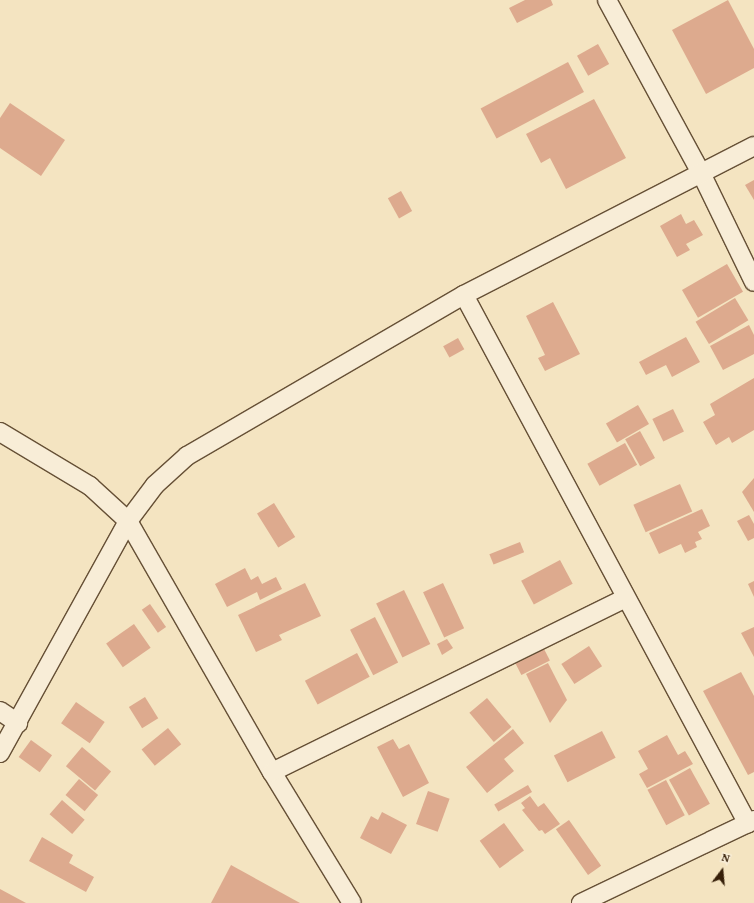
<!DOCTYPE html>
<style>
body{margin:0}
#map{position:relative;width:754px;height:903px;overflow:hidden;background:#f4e4c1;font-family:Vollkorn,serif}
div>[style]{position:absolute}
.building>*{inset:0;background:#ddaa8e;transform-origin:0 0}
.roads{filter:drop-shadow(1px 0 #665036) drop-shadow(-1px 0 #665036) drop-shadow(0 1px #665036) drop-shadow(0 -1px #665036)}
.minor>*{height:18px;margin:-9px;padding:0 9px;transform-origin:9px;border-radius:9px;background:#f8edd7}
span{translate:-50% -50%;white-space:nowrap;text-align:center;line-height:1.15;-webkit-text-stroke:4px #f8edd7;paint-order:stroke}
.north{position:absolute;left:702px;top:851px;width:40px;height:40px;-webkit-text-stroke:3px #f8edd7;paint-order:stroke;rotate:16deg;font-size:11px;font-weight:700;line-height:16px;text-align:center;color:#361f08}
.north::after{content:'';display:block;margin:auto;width:14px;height:18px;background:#361f08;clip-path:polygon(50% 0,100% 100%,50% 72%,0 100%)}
</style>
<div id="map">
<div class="building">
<div style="clip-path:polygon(525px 0,551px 0,553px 5px,517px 23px,509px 8px)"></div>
<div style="clip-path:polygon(728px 0,754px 49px,754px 68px,706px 94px,672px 30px)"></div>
<div style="left:598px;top:44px;width:23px;height:24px;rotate:61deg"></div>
<div style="left:568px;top:62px;width:34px;height:99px;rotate:62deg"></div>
<div style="clip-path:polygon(594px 99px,626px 158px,566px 189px,550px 158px,541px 163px,526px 134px)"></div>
<div style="clip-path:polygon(10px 103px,65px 140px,41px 176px,0 148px,0 118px)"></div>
<div style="clip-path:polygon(754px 180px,754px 200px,745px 185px)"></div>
<div style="left:401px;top:191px;width:23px;height:15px;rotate:61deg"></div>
<div style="clip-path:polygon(681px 214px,686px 224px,694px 220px,703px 235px,686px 244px,690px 250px,677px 257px,660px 226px)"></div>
<div style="left:727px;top:264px;width:32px;height:52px;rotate:60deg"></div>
<div style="left:735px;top:298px;width:26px;height:46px;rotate:59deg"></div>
<div style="clip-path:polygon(553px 302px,580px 354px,545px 371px,538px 358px,545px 355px,526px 316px)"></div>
<div style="clip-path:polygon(749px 325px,754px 335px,754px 354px,723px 370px,710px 346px)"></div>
<div style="clip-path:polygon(686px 337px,700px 362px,672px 377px,666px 365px,646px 375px,639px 362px)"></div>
<div style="left:458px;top:338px;width:13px;height:17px;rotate:61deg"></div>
<div style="clip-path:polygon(754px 378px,754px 430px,732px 443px,729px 437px,716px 445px,703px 422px,715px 415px,710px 404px)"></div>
<div style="left:638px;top:405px;width:22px;height:37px;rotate:60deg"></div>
<div style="left:673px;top:409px;width:25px;height:23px;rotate:64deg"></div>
<div style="left:640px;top:431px;width:31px;height:17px;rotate:61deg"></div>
<div style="left:625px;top:443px;width:25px;height:43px;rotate:61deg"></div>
<div style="clip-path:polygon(754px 478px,754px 512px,742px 492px)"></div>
<div style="left:680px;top:484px;width:30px;height:51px;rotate:66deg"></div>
<div style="left:274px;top:503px;width:40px;height:20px;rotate:58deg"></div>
<div style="clip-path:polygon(702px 509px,710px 526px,698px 532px,702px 539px,695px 542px,697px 547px,685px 553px,681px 544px,659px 554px,649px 533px)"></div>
<div style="clip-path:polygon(749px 515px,754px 524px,754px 538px,748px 541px,737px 521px)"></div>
<div style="left:520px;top:542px;width:11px;height:33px;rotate:68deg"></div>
<div style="left:560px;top:560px;width:27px;height:44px;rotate:62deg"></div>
<div style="clip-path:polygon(245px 568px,251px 580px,258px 576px,262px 584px,276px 577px,282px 589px,260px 600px,257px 592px,227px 607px,215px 584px)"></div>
<div style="clip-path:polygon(754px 581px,754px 597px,748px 584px)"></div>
<div style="clip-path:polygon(305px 583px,321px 616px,279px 635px,282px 640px,256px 652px,238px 615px)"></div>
<div style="left:443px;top:583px;width:50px;height:22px;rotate:65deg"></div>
<div style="left:404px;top:590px;width:60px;height:31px;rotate:64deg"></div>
<div style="left:150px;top:604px;width:28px;height:10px;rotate:55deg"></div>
<div style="left:375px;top:617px;width:51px;height:28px;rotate:63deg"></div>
<div style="left:134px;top:624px;width:29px;height:34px;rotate:55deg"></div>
<div style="clip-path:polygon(754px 627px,754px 657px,741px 633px)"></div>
<div style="clip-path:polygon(447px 639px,453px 648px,442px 655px,437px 644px)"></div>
<div style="left:589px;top:646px;width:24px;height:33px;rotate:57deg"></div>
<div style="left:544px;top:649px;width:13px;height:32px;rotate:63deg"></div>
<div style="left:357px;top:653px;width:27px;height:59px;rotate:62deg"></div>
<div style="clip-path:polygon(548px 663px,567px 700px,550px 723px,526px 674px)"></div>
<div style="clip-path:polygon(741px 672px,754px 696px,754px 772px,748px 775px,703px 691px)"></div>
<div style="left:145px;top:697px;width:25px;height:19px;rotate:58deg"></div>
<div style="left:487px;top:698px;width:38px;height:23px;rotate:50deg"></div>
<div style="left:76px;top:702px;width:35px;height:26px;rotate:35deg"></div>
<div style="left:168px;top:728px;width:21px;height:34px;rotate:51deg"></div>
<div style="clip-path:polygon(513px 729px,524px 743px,504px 759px,514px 771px,487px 793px,466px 767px)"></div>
<div style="left:602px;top:731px;width:30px;height:54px;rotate:63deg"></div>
<div style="clip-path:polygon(667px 735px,678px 755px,685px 751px,693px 764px,647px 788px,639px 774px,648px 769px,638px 751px)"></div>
<div style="clip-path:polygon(393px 739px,399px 749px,409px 744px,429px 783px,403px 797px,377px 747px)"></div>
<div style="left:31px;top:740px;width:26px;height:21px;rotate:36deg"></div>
<div style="left:82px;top:747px;width:38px;height:25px;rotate:40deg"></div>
<div style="left:690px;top:768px;width:41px;height:24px;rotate:61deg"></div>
<div style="left:79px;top:779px;width:25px;height:21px;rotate:40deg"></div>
<div style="left:666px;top:780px;width:40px;height:21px;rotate:62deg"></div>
<div style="left:528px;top:785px;width:8px;height:39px;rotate:60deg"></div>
<div style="left:428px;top:791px;width:23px;height:35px;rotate:20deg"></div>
<div style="clip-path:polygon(530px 796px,538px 807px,544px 803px,560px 824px,545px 834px,542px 830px,539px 831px,522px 810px,525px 808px,521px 803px)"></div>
<div style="left:62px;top:800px;width:30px;height:19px;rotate:41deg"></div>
<div style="clip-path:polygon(382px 812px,407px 825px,391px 854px,360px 838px,371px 816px,378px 820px)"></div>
<div style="left:569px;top:820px;width:56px;height:16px;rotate:55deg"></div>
<div style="left:504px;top:823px;width:34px;height:30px;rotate:54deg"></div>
<div style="clip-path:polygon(42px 837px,73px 855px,69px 863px,94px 877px,86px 892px,29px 861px)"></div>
<div style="clip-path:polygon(231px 865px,300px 903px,211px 903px)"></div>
<div style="clip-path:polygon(0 889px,26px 903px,0 903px)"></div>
</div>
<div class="roads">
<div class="minor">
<div style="left:607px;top:0;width:197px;rotate:61.5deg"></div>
<div style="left:701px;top:173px;width:121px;rotate:64.1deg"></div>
<div style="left:464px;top:295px;width:600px;rotate:61.77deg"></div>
<div style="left:0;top:432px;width:105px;rotate:31deg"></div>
<div style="left:90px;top:486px;width:52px;rotate:42.6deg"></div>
<div style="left:128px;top:521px;width:289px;rotate:60.2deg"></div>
<div style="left:272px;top:772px;width:153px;rotate:58.6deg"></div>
<div style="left:0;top:711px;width:22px;rotate:34deg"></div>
<div style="left:0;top:753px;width:265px;rotate:-61.1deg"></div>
<div style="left:128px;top:521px;width:45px;rotate:-53.1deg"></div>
<div style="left:155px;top:485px;width:43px;rotate:-42.2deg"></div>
<div style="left:187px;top:456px;width:320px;rotate:-30.2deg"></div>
<div style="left:464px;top:295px;width:326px;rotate:-27.2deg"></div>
<div style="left:272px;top:772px;width:394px;rotate:-26.2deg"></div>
<div style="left:581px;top:903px;width:192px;rotate:-25.6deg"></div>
</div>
</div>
<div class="north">N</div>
</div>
